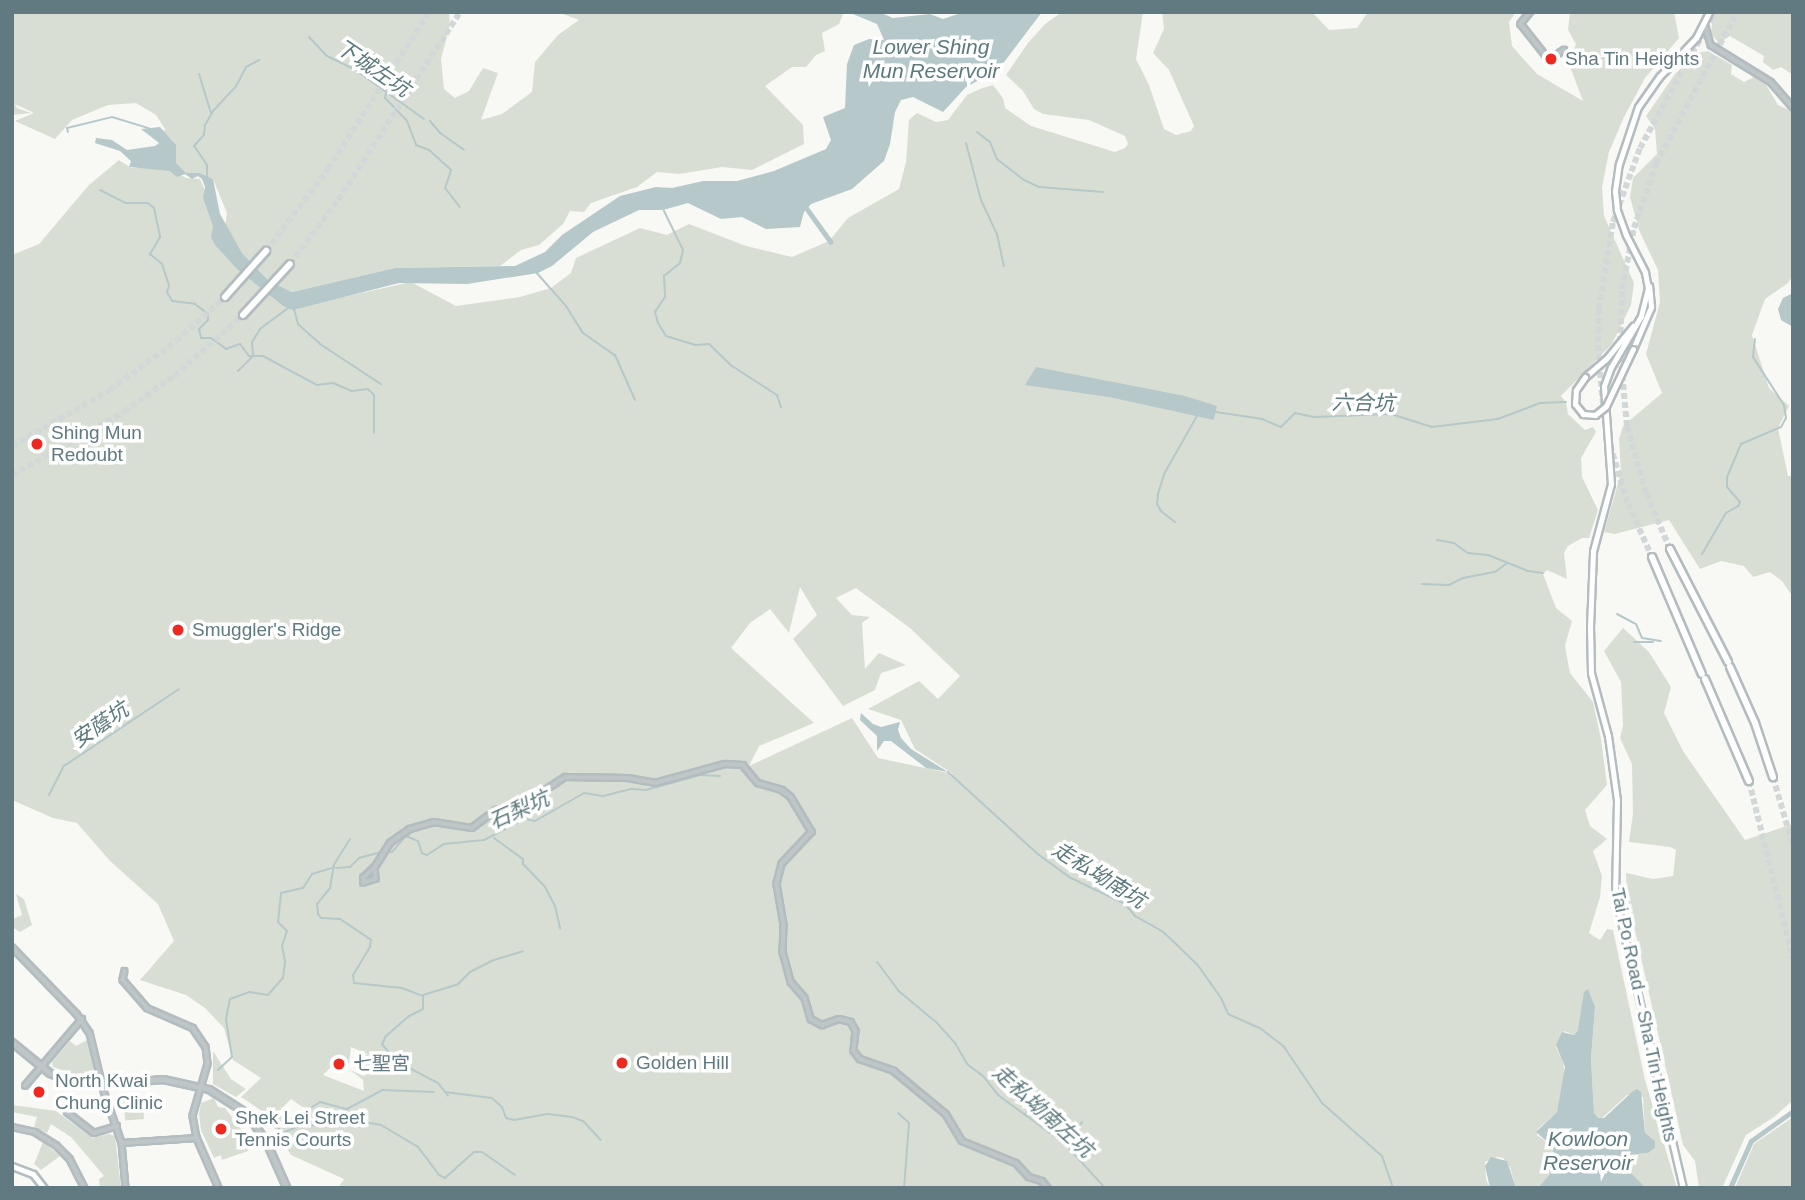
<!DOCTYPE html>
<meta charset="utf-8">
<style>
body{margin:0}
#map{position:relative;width:1805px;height:1200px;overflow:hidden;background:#f8f8f5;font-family:Arial,"Noto Sans TC",sans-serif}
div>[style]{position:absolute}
.green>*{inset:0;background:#d9ded4;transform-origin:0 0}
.water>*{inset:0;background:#b6c8c9}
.stream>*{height:2px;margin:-1px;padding:0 1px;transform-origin:1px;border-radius:1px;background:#b6c8c9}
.canal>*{height:4.5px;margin:-2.25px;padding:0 2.25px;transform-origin:2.25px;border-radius:2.25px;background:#b6c8c9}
.trunk-tunnel>*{height:6px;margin-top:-3px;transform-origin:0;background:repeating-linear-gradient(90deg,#d2d8d8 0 6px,transparent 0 9px)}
.motorway-tunnel>*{height:6px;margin-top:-3px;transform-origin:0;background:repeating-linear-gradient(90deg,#d2d8d8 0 6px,transparent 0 9px)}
.roads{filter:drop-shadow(2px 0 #b3bcbf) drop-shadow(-2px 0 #b3bcbf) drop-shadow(0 2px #b3bcbf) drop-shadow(0 -2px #b3bcbf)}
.minor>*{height:3.5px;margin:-1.75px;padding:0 1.75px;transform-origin:1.75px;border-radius:1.75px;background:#bec6c8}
.tertiary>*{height:4.5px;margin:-2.25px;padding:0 2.25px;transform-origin:2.25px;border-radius:2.25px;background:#bec6c8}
.secondary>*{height:5px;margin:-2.5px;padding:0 2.5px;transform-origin:2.5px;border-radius:2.5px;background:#fff}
.primary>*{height:5px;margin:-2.5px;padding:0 2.5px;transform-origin:2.5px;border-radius:2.5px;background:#fff}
.trunk>*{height:6px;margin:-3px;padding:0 3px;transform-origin:3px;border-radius:3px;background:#fff}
.motorway>*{height:6px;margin:-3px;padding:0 3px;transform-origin:3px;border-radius:3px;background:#fff}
.bridges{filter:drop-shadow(2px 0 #b4bbbe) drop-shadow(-2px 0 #b4bbbe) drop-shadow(0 2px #b4bbbe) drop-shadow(0 -2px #b4bbbe)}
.primary-bridge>*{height:5px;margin:-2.5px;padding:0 2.5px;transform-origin:2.5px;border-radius:2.5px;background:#fff}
.dots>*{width:19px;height:19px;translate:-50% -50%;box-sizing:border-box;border:4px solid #fff;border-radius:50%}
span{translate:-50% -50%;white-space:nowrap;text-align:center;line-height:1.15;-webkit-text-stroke:7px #fff;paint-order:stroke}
.poi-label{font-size:19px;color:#617a82}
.left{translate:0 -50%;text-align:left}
.street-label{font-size:19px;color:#617a82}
.water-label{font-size:21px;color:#5c797c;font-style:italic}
.frame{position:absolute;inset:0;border:14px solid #617a82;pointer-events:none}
</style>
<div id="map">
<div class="green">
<div style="clip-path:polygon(12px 12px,449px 12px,450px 25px,441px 59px,444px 89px,455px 98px,469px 91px,483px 68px,498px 73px,481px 120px,502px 114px,532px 92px,535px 62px,558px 35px,579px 20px,557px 12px,843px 14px,839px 24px,822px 33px,825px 51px,816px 55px,806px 67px,792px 67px,765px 86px,803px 125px,804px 144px,752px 170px,722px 167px,679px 174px,657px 172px,637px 187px,591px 203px,584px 212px,570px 211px,563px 224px,539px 245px,521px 250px,500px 266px,395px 268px,292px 292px,268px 280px,242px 253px,225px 225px,227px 213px,213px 179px,200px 173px,186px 173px,175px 166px,173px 141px,163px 133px,165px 129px,156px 115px,136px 103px,108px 105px,72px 120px,55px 139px,15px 121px,34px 113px,15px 104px,17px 108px,31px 113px,12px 115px)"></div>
<div style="clip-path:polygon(evenodd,1062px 12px,1143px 12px,1136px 59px,1149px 85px,1164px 129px,1176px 135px,1191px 131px,1194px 126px,1169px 70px,1153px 53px,1164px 29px,1162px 12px,1312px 12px,1329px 30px,1357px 28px,1368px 12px,1516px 12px,1509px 22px,1512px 46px,1537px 74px,1583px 101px,1569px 64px,1576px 44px,1568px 30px,1570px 12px,1674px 12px,1679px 38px,1645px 78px,1624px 117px,1609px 152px,1602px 187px,1604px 216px,1634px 283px,1631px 305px,1612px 344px,1561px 396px,1566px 402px,1568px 414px,1585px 430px,1593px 427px,1596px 432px,1581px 458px,1582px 477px,1598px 510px,1589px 538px,1582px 538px,1568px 546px,1564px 553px,1567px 579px,1547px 570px,1543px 574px,1556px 608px,1572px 621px,1565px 646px,1570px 673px,1593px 702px,1601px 739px,1607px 785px,1585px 810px,1590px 826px,1607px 839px,1593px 851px,1602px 876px,1600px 897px,1589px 933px,1600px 940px,1607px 929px,1613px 930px,1645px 1080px,1677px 1188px,1646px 1188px,1621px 1165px,1621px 1159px,1626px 1155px,1648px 1153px,1655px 1148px,1655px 1141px,1645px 1134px,1643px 1097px,1627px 1095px,1601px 1119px,1594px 1113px,1591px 1059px,1595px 1007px,1574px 1035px,1564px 1031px,1556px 1047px,1563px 1062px,1565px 1075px,1557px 1112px,1538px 1129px,1537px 1135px,1552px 1146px,1555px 1159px,1550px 1174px,1538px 1188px,1516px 1188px,1510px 1167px,1503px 1158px,1497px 1157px,1485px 1162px,1486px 1179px,1490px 1188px,338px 1188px,344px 1179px,291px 1155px,265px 1113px,241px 1097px,261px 1078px,233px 1060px,224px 1028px,205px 1008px,186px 995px,140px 980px,174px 941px,158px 904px,110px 861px,77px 823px,53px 818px,12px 800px,12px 255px,39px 244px,89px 185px,119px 160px,131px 168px,168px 168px,186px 178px,200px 179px,238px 270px,283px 306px,330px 300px,411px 282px,456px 306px,520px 297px,551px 288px,571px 273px,576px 258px,640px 228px,667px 235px,689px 224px,746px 246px,792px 257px,829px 241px,848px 218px,899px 189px,906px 162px,909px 120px,917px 113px,936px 122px,948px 120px,967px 95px,980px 89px,993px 85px,1003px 98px,1005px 108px,1031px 126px,1115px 152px,1125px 148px,1128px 144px,1125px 136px,1089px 120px,1043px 114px,1034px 109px,1023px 91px,1006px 75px,1028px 43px,1045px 24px,1062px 12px,800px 587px,817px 615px,793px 639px,843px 706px,875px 690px,881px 673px,906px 665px,879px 653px,865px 669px,862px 623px,870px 617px,852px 615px,836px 598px,856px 588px,911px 629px,960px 676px,938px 699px,919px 681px,868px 709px,901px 720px,915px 749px,953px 774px,878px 758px,852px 718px,749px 766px,759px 746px,814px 723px,731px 648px,750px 623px,770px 609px,789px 633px,800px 587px,1062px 12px,351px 1047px,367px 1054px,357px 1065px,375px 1069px,364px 1076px,350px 1070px,363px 1080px,364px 1091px,323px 1075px,330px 1068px,349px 1063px,351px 1047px,1062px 12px,291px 1099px,304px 1108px,304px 1115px,289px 1118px,277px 1113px,291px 1099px)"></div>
<div style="clip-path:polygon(1713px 12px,1793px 12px,1793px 75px,1781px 67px,1773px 70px,1763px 62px,1764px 56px,1730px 36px,1719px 43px,1711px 34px)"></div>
<div style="clip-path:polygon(1708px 51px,1732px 65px,1731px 74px,1744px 82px,1754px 77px,1766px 85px,1778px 105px,1793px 112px,1793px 275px,1788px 283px,1765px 299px,1752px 335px,1769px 388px,1789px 406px,1778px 428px,1788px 476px,1793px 476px,1793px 597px,1782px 581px,1770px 572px,1753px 577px,1744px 566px,1721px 561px,1700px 569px,1669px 520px,1615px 534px,1604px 532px,1621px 473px,1619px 439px,1623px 426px,1662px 393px,1646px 354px,1660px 302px,1658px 270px,1639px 230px,1630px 197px,1633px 178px,1657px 154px,1655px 129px,1646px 116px,1675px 74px,1697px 53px)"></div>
<div style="clip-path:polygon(1623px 628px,1649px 652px,1671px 687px,1664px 713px,1683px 751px,1745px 840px,1793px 824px,1793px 1100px,1774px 1117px,1746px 1135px,1722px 1188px,1699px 1188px,1695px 1161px,1683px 1145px,1627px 895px,1626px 873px,1653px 879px,1673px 876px,1676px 850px,1670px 847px,1629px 842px,1633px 814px,1632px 764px,1620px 738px,1623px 725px,1621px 682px,1604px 651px)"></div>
<div style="clip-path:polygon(16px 894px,24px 899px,32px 925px,20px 932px,12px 927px,13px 919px,22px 915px)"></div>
<div style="clip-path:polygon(87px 1040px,94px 1069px,86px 1078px,53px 1067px,52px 1062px,70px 1041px,76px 1046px)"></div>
<div style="clip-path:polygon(213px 1051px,231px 1079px,246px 1089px,236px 1097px,213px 1084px)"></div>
<div style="left:142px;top:1095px;width:24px;height:19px;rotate:85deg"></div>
<div style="clip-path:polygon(214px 1098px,218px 1107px,225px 1108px,242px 1130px,248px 1151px,222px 1160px,221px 1155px,214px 1158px,201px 1130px,199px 1114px,201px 1103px)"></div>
<div style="clip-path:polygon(12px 1105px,56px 1111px,92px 1138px,109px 1134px,115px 1136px,121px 1188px,100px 1188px,99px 1179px,104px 1176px,71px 1137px,51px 1124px,47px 1133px,34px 1127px,37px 1117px,12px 1112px)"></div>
<div style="clip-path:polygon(1793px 1117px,1793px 1188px,1735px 1188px,1754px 1144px)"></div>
<div style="clip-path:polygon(43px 1142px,60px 1156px,41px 1170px,34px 1164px)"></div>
</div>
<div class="water">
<div style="clip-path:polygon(848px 12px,879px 12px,893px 18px,930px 14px,943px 19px,964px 12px,1042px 12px,998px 70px,966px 87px,943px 112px,913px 97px,901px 100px,895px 112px,890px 144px,884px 161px,852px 189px,811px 204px,804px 212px,800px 227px,766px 229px,742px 217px,721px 219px,688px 203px,663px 210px,639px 210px,593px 232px,552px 266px,538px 273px,467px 284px,399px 283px,293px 310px,283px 306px,238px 270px,215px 245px,211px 237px,213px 226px,203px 198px,205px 187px,202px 179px,198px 176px,192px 179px,185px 174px,177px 177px,170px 171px,129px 167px,131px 161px,120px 151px,95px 143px,96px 138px,112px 140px,127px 150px,155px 146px,159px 143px,141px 129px,160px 127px,176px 145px,176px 163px,186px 173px,200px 173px,213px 179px,220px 214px,242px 253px,268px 280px,292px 292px,395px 268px,515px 266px,545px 252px,562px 235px,620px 196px,656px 187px,672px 188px,703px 181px,737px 181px,774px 171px,826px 149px,831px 140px,823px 117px,845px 108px,847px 64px,854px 45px,869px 39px,884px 40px,877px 24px)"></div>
<div style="clip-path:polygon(1793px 293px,1793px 327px,1781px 320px,1778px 309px,1783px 298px)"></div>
<div style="clip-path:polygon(1036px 367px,1185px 396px,1217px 406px,1214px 420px,1109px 397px,1025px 385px)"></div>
<div style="clip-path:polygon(861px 713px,873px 724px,881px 727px,900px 722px,898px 730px,901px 738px,911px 749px,948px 772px,926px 768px,891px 741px,884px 741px,877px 751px,877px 736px,860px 720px)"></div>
<div style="clip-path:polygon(1588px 989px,1595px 1007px,1591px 1059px,1594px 1113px,1599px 1118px,1604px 1118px,1632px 1092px,1637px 1089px,1641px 1092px,1645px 1133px,1655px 1141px,1655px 1148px,1648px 1153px,1626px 1155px,1620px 1162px,1646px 1188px,1538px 1188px,1550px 1174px,1555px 1159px,1552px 1146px,1536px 1132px,1557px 1112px,1565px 1067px,1556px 1045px,1562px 1032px,1574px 1035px,1578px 1030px,1584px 992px)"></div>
<div style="clip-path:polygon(1491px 1157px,1507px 1161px,1516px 1188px,1490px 1188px,1485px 1166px)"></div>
</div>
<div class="stream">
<div style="left:309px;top:37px;width:26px;rotate:47deg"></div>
<div style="left:327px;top:56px;width:30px;rotate:26deg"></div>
<div style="left:354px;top:69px;width:86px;rotate:35.5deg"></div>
<div style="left:199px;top:74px;width:41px;rotate:72.9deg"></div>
<div style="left:386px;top:93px;width:5px;rotate:101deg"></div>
<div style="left:385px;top:98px;width:32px;rotate:46deg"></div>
<div style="left:407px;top:121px;width:26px;rotate:69deg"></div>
<div style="left:416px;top:145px;width:14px;rotate:21deg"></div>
<div style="left:429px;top:150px;width:30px;rotate:42deg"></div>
<div style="left:451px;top:170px;width:19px;rotate:108deg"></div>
<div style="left:445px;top:188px;width:24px;rotate:52deg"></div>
<div style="left:430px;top:121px;width:16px;rotate:50deg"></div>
<div style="left:440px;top:133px;width:29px;rotate:35deg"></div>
<div style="left:68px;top:132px;width:4px;rotate:-104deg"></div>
<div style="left:67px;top:128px;width:46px;rotate:-13.7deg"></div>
<div style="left:112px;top:117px;width:39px;rotate:17deg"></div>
<div style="left:977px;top:132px;width:16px;rotate:38deg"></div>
<div style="left:990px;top:142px;width:18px;rotate:68deg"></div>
<div style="left:997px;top:159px;width:34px;rotate:38deg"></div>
<div style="left:1024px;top:180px;width:17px;rotate:25deg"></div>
<div style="left:1039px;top:187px;width:64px;rotate:4.5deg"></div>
<div style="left:966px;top:143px;width:59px;rotate:75.3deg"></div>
<div style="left:981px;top:200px;width:38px;rotate:65deg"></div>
<div style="left:997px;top:234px;width:33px;rotate:78deg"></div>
<div style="left:207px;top:178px;width:13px;rotate:-90deg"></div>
<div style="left:207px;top:165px;width:23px;rotate:-124deg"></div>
<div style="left:194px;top:146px;width:15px;rotate:-48deg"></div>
<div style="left:204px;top:135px;width:10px;rotate:-84deg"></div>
<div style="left:205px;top:125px;width:16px;rotate:-60deg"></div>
<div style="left:213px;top:111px;width:34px;rotate:-47deg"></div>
<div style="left:236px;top:86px;width:21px;rotate:-62deg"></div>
<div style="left:246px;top:67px;width:15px;rotate:-28deg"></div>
<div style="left:100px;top:190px;width:29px;rotate:27deg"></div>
<div style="left:126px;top:203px;width:22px"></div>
<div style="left:148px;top:203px;width:8px;rotate:40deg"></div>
<div style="left:154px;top:208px;width:30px;rotate:78deg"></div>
<div style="left:160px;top:237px;width:20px;rotate:120deg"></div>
<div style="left:150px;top:254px;width:16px;rotate:40deg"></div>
<div style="left:162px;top:264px;width:23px;rotate:72deg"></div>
<div style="left:169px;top:286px;width:6px;rotate:108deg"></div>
<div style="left:167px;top:292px;width:10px;rotate:61deg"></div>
<div style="left:172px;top:301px;width:23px;rotate:7deg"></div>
<div style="left:195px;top:304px;width:16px;rotate:38deg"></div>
<div style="left:208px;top:314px;width:6px;rotate:90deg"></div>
<div style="left:208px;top:320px;width:13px;rotate:135deg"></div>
<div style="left:199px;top:329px;width:9px;rotate:77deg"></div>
<div style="left:201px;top:338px;width:10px"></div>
<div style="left:211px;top:338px;width:19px;rotate:36deg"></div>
<div style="left:226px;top:349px;width:15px;rotate:-20deg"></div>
<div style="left:240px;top:344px;width:15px;rotate:53deg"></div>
<div style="left:249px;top:356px;width:14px"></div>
<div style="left:263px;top:356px;width:61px;rotate:28.2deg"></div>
<div style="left:317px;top:385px;width:16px;rotate:-7deg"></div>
<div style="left:333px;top:383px;width:21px;rotate:23deg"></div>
<div style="left:352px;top:391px;width:16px;rotate:-7deg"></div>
<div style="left:368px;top:389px;width:8px;rotate:45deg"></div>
<div style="left:374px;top:395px;width:38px;rotate:90deg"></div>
<div style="left:664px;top:211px;width:43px;rotate:64deg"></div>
<div style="left:683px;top:250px;width:13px;rotate:103deg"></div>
<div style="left:680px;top:263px;width:21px;rotate:141deg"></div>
<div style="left:664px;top:276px;width:21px;rotate:87deg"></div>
<div style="left:665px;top:297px;width:18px;rotate:124deg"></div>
<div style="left:655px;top:312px;width:11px;rotate:75deg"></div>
<div style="left:658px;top:323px;width:15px;rotate:58deg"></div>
<div style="left:666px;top:336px;width:30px;rotate:17deg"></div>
<div style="left:695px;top:345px;width:14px;rotate:-4deg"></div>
<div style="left:709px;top:344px;width:32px;rotate:44deg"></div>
<div style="left:732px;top:366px;width:54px;rotate:32.8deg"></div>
<div style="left:777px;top:395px;width:13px;rotate:72deg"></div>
<div style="left:535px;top:271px;width:47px;rotate:48.5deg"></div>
<div style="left:566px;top:306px;width:32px;rotate:58deg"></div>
<div style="left:583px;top:333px;width:39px;rotate:35deg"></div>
<div style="left:615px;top:355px;width:49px;rotate:66deg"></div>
<div style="left:294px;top:309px;width:16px;rotate:75deg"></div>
<div style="left:298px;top:324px;width:30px;rotate:42deg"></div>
<div style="left:320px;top:344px;width:73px;rotate:33.3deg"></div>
<div style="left:253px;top:354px;width:12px;rotate:-95deg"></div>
<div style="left:252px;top:342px;width:15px;rotate:-58deg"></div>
<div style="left:260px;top:329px;width:36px;rotate:-37deg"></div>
<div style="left:238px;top:371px;width:20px;rotate:-45deg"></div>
<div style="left:1216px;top:412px;width:47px;rotate:8.7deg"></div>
<div style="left:1262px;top:419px;width:21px;rotate:23deg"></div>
<div style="left:1281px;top:427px;width:20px;rotate:-45deg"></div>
<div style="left:1295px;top:413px;width:19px;rotate:12deg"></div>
<div style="left:1314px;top:417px;width:77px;rotate:-2.2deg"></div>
<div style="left:1391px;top:414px;width:43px;rotate:17.6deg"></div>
<div style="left:1432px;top:427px;width:66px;rotate:-6.9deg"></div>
<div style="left:1498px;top:419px;width:45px;rotate:-20.9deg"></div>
<div style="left:1540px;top:403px;width:26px;rotate:-2deg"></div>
<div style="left:1175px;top:522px;width:18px;rotate:-142deg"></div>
<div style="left:1161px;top:511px;width:8px;rotate:-120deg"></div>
<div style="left:1157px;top:504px;width:10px;rotate:-84deg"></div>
<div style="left:1158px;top:494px;width:21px;rotate:-73deg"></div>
<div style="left:1164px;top:474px;width:67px;rotate:-60.4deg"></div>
<div style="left:1437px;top:540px;width:17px;rotate:10deg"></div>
<div style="left:1454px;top:543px;width:17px;rotate:36deg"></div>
<div style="left:1468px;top:553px;width:20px;rotate:6deg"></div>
<div style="left:1488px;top:555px;width:43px;rotate:21.8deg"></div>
<div style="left:1528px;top:571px;width:15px;rotate:8deg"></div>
<div style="left:1702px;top:554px;width:48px;rotate:-59.7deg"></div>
<div style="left:1726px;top:513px;width:14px;rotate:-30deg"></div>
<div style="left:1738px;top:506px;width:4px;rotate:-63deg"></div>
<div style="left:1740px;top:502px;width:20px;rotate:-131deg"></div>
<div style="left:1727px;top:487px;width:10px;rotate:-90deg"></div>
<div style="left:1727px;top:477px;width:36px;rotate:-67deg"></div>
<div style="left:1741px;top:444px;width:43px;rotate:-23deg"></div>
<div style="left:1781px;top:427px;width:10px;rotate:-61deg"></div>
<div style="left:1786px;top:418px;width:13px;rotate:-99deg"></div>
<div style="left:1784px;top:405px;width:57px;rotate:-122.9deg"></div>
<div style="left:1753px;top:357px;width:18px;rotate:-84deg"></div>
<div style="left:1422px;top:584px;width:27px;rotate:2deg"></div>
<div style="left:1449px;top:585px;width:16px;rotate:-27deg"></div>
<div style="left:1463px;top:578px;width:33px;rotate:-11deg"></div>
<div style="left:1495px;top:572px;width:14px;rotate:-36deg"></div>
<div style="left:1617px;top:614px;width:21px;rotate:28deg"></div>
<div style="left:1636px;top:624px;width:15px;rotate:67deg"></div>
<div style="left:1642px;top:638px;width:19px;rotate:9deg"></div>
<div style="left:1634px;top:642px;width:19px"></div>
<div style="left:948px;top:772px;width:123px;rotate:42.4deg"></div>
<div style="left:1039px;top:855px;width:39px;rotate:36deg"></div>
<div style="left:1071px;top:878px;width:60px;rotate:25.7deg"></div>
<div style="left:1125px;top:904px;width:16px;rotate:50deg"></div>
<div style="left:1135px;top:916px;width:31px;rotate:29deg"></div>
<div style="left:1162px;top:931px;width:21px;rotate:43deg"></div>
<div style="left:1177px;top:945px;width:28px;rotate:44deg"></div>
<div style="left:1197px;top:964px;width:42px;rotate:54.8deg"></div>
<div style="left:1221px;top:998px;width:17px;rotate:66deg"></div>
<div style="left:1228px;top:1014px;width:35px;rotate:24deg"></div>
<div style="left:1260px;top:1028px;width:31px;rotate:38deg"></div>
<div style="left:1284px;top:1047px;width:68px;rotate:55.8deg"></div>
<div style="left:1322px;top:1103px;width:80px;rotate:41.5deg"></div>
<div style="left:1382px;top:1156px;width:34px;rotate:71deg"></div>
<div style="left:49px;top:795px;width:33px;rotate:-63deg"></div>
<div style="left:64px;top:766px;width:138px;rotate:-33.8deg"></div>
<div style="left:494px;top:838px;width:36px;rotate:36deg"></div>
<div style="left:523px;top:859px;width:5px;rotate:90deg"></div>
<div style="left:523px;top:864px;width:32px;rotate:46deg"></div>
<div style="left:545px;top:887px;width:21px;rotate:62deg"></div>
<div style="left:555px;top:906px;width:23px;rotate:77deg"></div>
<div style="left:350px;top:839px;width:31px;rotate:122deg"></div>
<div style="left:334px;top:865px;width:23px;rotate:100deg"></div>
<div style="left:330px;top:888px;width:21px;rotate:129deg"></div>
<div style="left:317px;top:904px;width:10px;rotate:84deg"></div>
<div style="left:318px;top:914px;width:5px;rotate:53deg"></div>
<div style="left:321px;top:918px;width:19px;rotate:3deg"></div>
<div style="left:340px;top:919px;width:37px;rotate:34deg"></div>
<div style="left:371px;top:940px;width:7px;rotate:98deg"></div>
<div style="left:370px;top:947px;width:33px;rotate:121deg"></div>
<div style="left:353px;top:975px;width:8px;rotate:83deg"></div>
<div style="left:354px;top:983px;width:48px;rotate:5.9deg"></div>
<div style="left:402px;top:988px;width:22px;rotate:21deg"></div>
<div style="left:423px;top:996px;width:13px;rotate:90deg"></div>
<div style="left:423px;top:1009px;width:16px;rotate:153deg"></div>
<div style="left:409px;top:1016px;width:30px;rotate:139deg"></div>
<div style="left:386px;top:1036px;width:9px;rotate:117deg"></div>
<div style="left:382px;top:1044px;width:22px;rotate:51deg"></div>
<div style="left:396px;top:1061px;width:47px;rotate:27.6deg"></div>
<div style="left:438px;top:1083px;width:16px;rotate:52deg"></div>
<div style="left:386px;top:852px;width:6px"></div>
<div style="left:392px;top:852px;width:21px;rotate:-49deg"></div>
<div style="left:406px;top:836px;width:13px;rotate:23deg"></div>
<div style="left:418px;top:841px;width:13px;rotate:72deg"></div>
<div style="left:422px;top:853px;width:5px;rotate:22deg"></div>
<div style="left:427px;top:855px;width:20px;rotate:-33deg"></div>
<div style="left:444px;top:844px;width:40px;rotate:-5.7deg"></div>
<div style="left:484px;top:840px;width:46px;rotate:-27.1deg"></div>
<div style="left:525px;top:819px;width:10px;rotate:11deg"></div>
<div style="left:535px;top:821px;width:56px;rotate:-29.7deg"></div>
<div style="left:584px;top:793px;width:19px;rotate:9deg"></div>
<div style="left:603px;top:796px;width:30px;rotate:-14deg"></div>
<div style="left:632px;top:789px;width:14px;rotate:4deg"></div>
<div style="left:646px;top:790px;width:56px;rotate:-15.5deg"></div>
<div style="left:700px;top:775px;width:20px;rotate:3deg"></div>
<div style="left:336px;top:868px;width:14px;rotate:-4deg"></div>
<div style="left:350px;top:867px;width:13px;rotate:-45deg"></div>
<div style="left:359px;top:858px;width:23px;rotate:-15deg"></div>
<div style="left:877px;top:962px;width:38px;rotate:53deg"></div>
<div style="left:900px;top:992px;width:48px;rotate:40deg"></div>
<div style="left:937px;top:1023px;width:27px;rotate:48deg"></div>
<div style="left:955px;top:1043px;width:24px;rotate:60deg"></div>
<div style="left:967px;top:1064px;width:21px;rotate:37deg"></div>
<div style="left:984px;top:1077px;width:23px;rotate:52deg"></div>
<div style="left:998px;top:1095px;width:83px;rotate:36.2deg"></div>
<div style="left:1065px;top:1144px;width:59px;rotate:47.7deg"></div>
<div style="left:423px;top:995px;width:37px;rotate:-17deg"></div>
<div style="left:458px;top:984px;width:17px;rotate:-45deg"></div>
<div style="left:470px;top:972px;width:27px;rotate:-27deg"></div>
<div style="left:494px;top:960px;width:30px;rotate:-17deg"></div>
<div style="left:218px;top:1070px;width:19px;rotate:-43deg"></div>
<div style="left:232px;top:1057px;width:38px;rotate:-99deg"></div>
<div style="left:226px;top:1019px;width:20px;rotate:-79deg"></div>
<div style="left:230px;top:999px;width:20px;rotate:-20deg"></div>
<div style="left:249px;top:992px;width:19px;rotate:9deg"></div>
<div style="left:268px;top:995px;width:23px;rotate:-49deg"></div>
<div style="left:283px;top:978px;width:17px;rotate:-83deg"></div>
<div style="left:285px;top:961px;width:15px;rotate:-101deg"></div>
<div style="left:282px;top:946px;width:16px;rotate:-72deg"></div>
<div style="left:287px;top:931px;width:13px;rotate:-135deg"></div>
<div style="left:278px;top:922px;width:29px;rotate:-84deg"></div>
<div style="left:281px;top:893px;width:23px;rotate:-13deg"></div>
<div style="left:303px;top:888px;width:17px;rotate:-57deg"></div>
<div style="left:312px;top:874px;width:21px;rotate:-17deg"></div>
<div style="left:445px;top:1092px;width:47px;rotate:7.3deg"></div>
<div style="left:492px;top:1098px;width:13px;rotate:42deg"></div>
<div style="left:502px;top:1107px;width:12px;rotate:70deg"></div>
<div style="left:506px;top:1118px;width:8px;rotate:14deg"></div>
<div style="left:514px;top:1120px;width:34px;rotate:-10deg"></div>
<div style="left:547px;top:1114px;width:25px;rotate:7deg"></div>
<div style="left:572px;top:1117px;width:12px;rotate:20deg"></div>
<div style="left:583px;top:1121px;width:26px;rotate:47deg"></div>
<div style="left:898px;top:1113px;width:15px;rotate:42deg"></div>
<div style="left:909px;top:1123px;width:65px;rotate:94.4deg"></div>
<div style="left:1025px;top:1114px;width:20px;rotate:-41deg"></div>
<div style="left:274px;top:1137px;width:27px;rotate:-24deg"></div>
<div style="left:299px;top:1126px;width:30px;rotate:-2deg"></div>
<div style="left:329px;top:1125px;width:16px;rotate:-22deg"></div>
<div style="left:344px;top:1119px;width:37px;rotate:9deg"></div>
<div style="left:381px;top:1125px;width:43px;rotate:30.7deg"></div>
<div style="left:418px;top:1147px;width:35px;rotate:53deg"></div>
<div style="left:439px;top:1175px;width:7px;rotate:27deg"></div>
<div style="left:445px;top:1178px;width:39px;rotate:-42deg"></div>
<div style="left:474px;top:1152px;width:8px"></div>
<div style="left:482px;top:1152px;width:40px;rotate:34.9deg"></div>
<div style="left:273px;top:1139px;width:13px;rotate:-61deg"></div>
<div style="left:279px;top:1128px;width:49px;rotate:-32.4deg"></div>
<div style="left:320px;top:1102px;width:28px;rotate:15deg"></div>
<div style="left:347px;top:1109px;width:40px;rotate:-28deg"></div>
<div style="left:382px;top:1090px;width:52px;rotate:2.2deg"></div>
<div style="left:1066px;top:1144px;width:27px;rotate:-54deg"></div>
</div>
<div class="canal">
<div style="left:805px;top:206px;width:44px;rotate:54.2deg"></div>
<div style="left:1730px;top:1188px;width:51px;rotate:-65.9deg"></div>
<div style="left:1751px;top:1141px;width:52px;rotate:-35.5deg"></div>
</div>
<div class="trunk-tunnel">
<div style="left:266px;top:251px;width:103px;rotate:-52.9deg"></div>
<div style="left:328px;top:169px;width:187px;rotate:-57.2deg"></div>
<div style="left:290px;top:264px;width:80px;rotate:-53.1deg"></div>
<div style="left:338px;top:200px;width:224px;rotate:-57deg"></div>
<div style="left:12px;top:446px;width:113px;rotate:-29.7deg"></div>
<div style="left:110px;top:390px;width:82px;rotate:-36.6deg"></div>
<div style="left:176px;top:341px;width:66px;rotate:-41.9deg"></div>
<div style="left:12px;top:475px;width:129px;rotate:-29.4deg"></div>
<div style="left:124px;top:412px;width:62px;rotate:-35.8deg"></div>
<div style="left:174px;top:376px;width:92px;rotate:-41.5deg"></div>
</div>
<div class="motorway-tunnel">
<div style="left:1604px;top:414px;width:63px;rotate:-95.4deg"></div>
<div style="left:1598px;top:351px;width:42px;rotate:-88.6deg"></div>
<div style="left:1599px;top:309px;width:88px;rotate:-80.9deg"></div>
<div style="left:1613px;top:222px;width:79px;rotate:-70deg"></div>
<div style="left:1640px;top:148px;width:155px;rotate:-61.1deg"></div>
<div style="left:1610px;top:445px;width:62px;rotate:73deg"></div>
<div style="left:1628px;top:504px;width:58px;rotate:65.6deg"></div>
<div style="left:1670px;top:549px;width:61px;rotate:-113.2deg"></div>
<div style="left:1646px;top:493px;width:70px;rotate:-105.8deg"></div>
<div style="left:1627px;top:426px;width:75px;rotate:-95.3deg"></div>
<div style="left:1620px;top:351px;width:62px;rotate:-88.2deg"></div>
<div style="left:1622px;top:289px;width:62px;rotate:-78.9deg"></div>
<div style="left:1634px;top:228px;width:68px;rotate:-71deg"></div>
<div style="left:1656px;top:164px;width:172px;rotate:-61.9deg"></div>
<div style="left:1773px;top:777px;width:72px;rotate:73.8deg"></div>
<div style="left:1749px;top:781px;width:183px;rotate:76.1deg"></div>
</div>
<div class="roads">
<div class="minor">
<div style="left:1531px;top:12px;width:16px;rotate:130deg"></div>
<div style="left:1521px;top:24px;width:42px;rotate:51.8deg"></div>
<div style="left:1705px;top:24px;width:22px;rotate:74deg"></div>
<div style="left:1711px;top:45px;width:70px;rotate:31.7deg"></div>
<div style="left:1771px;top:82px;width:33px;rotate:49deg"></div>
<div style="left:1555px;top:56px;width:11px;rotate:-34deg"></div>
<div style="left:375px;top:867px;width:12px;rotate:85deg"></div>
<div style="left:376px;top:879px;width:13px;rotate:162deg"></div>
<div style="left:364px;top:883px;width:5px;rotate:-101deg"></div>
<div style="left:363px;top:878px;width:16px;rotate:-43deg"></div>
<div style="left:375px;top:867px;width:28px;rotate:-58deg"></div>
<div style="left:390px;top:843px;width:24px;rotate:-35deg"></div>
<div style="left:410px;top:829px;width:25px;rotate:-16deg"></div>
<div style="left:434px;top:822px;width:38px;rotate:9deg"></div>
<div style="left:472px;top:828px;width:30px;rotate:-37deg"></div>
<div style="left:496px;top:810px;width:31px;rotate:-13deg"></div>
<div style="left:526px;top:803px;width:47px;rotate:-33.7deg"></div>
<div style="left:565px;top:777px;width:63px;rotate:0.9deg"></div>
<div style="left:628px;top:778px;width:27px;rotate:10deg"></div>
<div style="left:655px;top:783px;width:73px;rotate:-15.2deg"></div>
<div style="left:725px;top:764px;width:18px;rotate:3deg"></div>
<div style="left:743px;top:765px;width:23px;rotate:50deg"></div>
<div style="left:758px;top:783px;width:25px;rotate:16deg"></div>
<div style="left:782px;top:790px;width:11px;rotate:38deg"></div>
<div style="left:791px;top:797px;width:41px;rotate:59deg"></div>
<div style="left:812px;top:832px;width:44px;rotate:133.2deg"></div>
<div style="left:782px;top:864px;width:21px;rotate:104deg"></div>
<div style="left:777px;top:884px;width:42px;rotate:80.3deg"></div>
<div style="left:784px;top:925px;width:27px;rotate:92deg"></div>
<div style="left:783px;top:952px;width:31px;rotate:75deg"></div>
<div style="left:791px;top:982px;width:21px;rotate:49deg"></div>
<div style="left:805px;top:998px;width:22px;rotate:74deg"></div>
<div style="left:811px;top:1019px;width:13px;rotate:29deg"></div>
<div style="left:822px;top:1025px;width:18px;rotate:-19deg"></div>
<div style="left:839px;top:1019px;width:12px;rotate:14deg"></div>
<div style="left:851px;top:1022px;width:10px;rotate:61deg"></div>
<div style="left:856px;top:1031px;width:20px;rotate:96deg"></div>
<div style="left:854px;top:1051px;width:10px;rotate:53deg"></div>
<div style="left:860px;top:1059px;width:36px;rotate:19deg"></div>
<div style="left:894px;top:1071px;width:67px;rotate:39.6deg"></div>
<div style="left:946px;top:1114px;width:31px;rotate:59deg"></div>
<div style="left:962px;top:1141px;width:58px;rotate:22.2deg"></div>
<div style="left:1016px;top:1163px;width:19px;rotate:47deg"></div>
<div style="left:1029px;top:1177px;width:14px;rotate:17deg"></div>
<div style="left:1042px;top:1181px;width:9px;rotate:49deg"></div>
<div style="left:12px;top:947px;width:93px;rotate:45.9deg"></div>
<div style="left:77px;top:1014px;width:23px;rotate:56deg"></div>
<div style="left:90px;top:1033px;width:60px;rotate:76.4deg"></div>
<div style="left:104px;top:1091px;width:55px;rotate:70.9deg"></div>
<div style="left:122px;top:1143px;width:45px;rotate:84.9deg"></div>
<div style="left:125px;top:971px;width:9px;rotate:103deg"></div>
<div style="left:123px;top:980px;width:37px;rotate:49deg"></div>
<div style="left:147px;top:1008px;width:50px;rotate:23.5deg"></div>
<div style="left:193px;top:1028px;width:23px;rotate:56deg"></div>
<div style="left:206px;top:1047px;width:17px;rotate:83deg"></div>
<div style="left:208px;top:1064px;width:54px;rotate:106.1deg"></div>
<div style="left:193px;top:1116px;width:22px;rotate:80deg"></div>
<div style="left:197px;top:1138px;width:55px;rotate:66.3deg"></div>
<div style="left:25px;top:1086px;width:88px;rotate:-49.6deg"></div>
<div style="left:67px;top:1112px;width:34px;rotate:38deg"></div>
<div style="left:94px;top:1133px;width:24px;rotate:-17deg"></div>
<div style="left:12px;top:1127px;width:24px;rotate:12deg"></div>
<div style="left:35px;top:1132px;width:25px;rotate:32deg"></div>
<div style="left:56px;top:1145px;width:20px;rotate:45deg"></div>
<div style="left:70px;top:1159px;width:33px;rotate:63deg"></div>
<div style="left:122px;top:1143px;width:75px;rotate:-3.8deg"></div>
</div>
<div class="tertiary">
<div style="left:12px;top:1042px;width:49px;rotate:39.2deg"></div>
<div style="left:50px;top:1073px;width:25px;rotate:23deg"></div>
<div style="left:73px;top:1083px;width:19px;rotate:6deg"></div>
<div style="left:92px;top:1085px;width:71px;rotate:-4.8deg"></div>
<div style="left:163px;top:1079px;width:47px;rotate:12.3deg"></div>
<div style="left:209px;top:1089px;width:45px;rotate:32.3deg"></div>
<div style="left:247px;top:1113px;width:36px;rotate:56deg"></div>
<div style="left:267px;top:1143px;width:49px;rotate:66deg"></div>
</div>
<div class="secondary">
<div style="left:12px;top:1166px;width:22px;rotate:21deg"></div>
<div style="left:33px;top:1174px;width:18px;rotate:52deg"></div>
</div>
<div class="primary">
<div style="left:1633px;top:349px;width:46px;rotate:-66.8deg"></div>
<div style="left:1651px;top:307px;width:21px;rotate:-95deg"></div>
<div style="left:1585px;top:377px;width:28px;rotate:-41deg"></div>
<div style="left:1606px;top:359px;width:43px;rotate:-50.7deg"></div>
<div style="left:1683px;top:1188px;width:300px;rotate:-103.1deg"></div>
<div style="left:1615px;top:896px;width:96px;rotate:-88.8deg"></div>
<div style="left:1617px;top:800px;width:65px;rotate:-98deg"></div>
<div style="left:1608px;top:736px;width:65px;rotate:-105.1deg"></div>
<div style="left:1591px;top:673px;width:46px;rotate:-91.2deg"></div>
<div style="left:1590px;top:627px;width:76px;rotate:-87.7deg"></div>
<div style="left:1593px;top:551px;width:69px;rotate:-75deg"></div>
<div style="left:1611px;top:484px;width:98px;rotate:-94.1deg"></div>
<div style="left:1604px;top:386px;width:20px;rotate:-70deg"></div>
<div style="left:1611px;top:367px;width:59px;rotate:-59.5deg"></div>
<div style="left:1641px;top:316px;width:29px;rotate:-76deg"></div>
<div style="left:1648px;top:288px;width:16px;rotate:-101deg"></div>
<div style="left:1645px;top:272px;width:42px;rotate:-117.2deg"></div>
<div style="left:1626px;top:235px;width:27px;rotate:-110deg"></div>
<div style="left:1617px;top:210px;width:19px;rotate:-96deg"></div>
<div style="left:1615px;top:191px;width:27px;rotate:-82deg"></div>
<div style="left:1619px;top:164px;width:60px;rotate:-71.6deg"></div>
<div style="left:1638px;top:107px;width:37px;rotate:-55deg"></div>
<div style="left:1659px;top:77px;width:54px;rotate:-46.5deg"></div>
<div style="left:1696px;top:38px;width:29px;rotate:-63deg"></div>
</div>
<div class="trunk">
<div style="left:225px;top:297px;width:62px;rotate:-48.3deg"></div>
<div style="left:243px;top:315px;width:69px;rotate:-47.3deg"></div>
</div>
<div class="motorway">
<div style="left:1670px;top:549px;width:127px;rotate:62.8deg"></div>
<div style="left:1652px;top:557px;width:127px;rotate:66.9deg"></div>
<div style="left:1730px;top:667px;width:61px;rotate:65.9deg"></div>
<div style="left:1755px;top:723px;width:57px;rotate:71.6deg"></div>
<div style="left:1705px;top:679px;width:111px;rotate:66.7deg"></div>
</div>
</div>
<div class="bridges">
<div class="primary-bridge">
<div style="left:1585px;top:377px;width:16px;rotate:125deg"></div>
<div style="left:1576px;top:390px;width:14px;rotate:94deg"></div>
<div style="left:1575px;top:404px;width:13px;rotate:51deg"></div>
<div style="left:1583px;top:414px;width:12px;rotate:5deg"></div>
<div style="left:1595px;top:415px;width:14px;rotate:-39deg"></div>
<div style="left:1606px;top:406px;width:63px;rotate:-64.7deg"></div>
</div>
</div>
<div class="dots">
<div style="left:1551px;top:59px;background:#ee291f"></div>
<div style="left:37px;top:444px;background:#ee291f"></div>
<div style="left:178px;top:630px;background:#ee291f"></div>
<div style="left:622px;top:1063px;background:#ee291f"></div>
<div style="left:339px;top:1064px;background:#ee291f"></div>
<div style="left:39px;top:1092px;background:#ee291f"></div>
<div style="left:221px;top:1129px;background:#ee291f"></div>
</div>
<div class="poi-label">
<span class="left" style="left:1565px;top:59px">Sha Tin Heights</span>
<span class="left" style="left:51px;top:444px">Shing Mun<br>Redoubt</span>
<span class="left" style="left:192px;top:630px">Smuggler's Ridge</span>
<span class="left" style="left:636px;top:1063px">Golden Hill</span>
<span class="left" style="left:353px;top:1064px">七聖宮</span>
<span class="left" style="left:55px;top:1092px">North Kwai<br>Chung Clinic</span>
<span class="left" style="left:235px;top:1129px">Shek Lei Street<br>Tennis Courts</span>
</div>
<div class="street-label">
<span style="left:1644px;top:1015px;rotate:78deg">Tai Po Road – Sha Tin Heights</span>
</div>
<div class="water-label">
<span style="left:931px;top:59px">Lower Shing<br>Mun Reservoir</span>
<span style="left:373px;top:68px;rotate:34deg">下城左坑</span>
<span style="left:1363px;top:403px;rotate:1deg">六合坑</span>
<span style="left:100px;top:725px;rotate:-34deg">安蔭坑</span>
<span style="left:519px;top:810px;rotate:-24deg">石梨坑</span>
<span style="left:1099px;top:875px;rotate:32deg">走私坳南坑</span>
<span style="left:1043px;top:1111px;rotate:42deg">走私坳南左坑</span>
<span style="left:1588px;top:1151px">Kowloon<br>Reservoir</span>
</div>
<div class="frame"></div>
</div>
